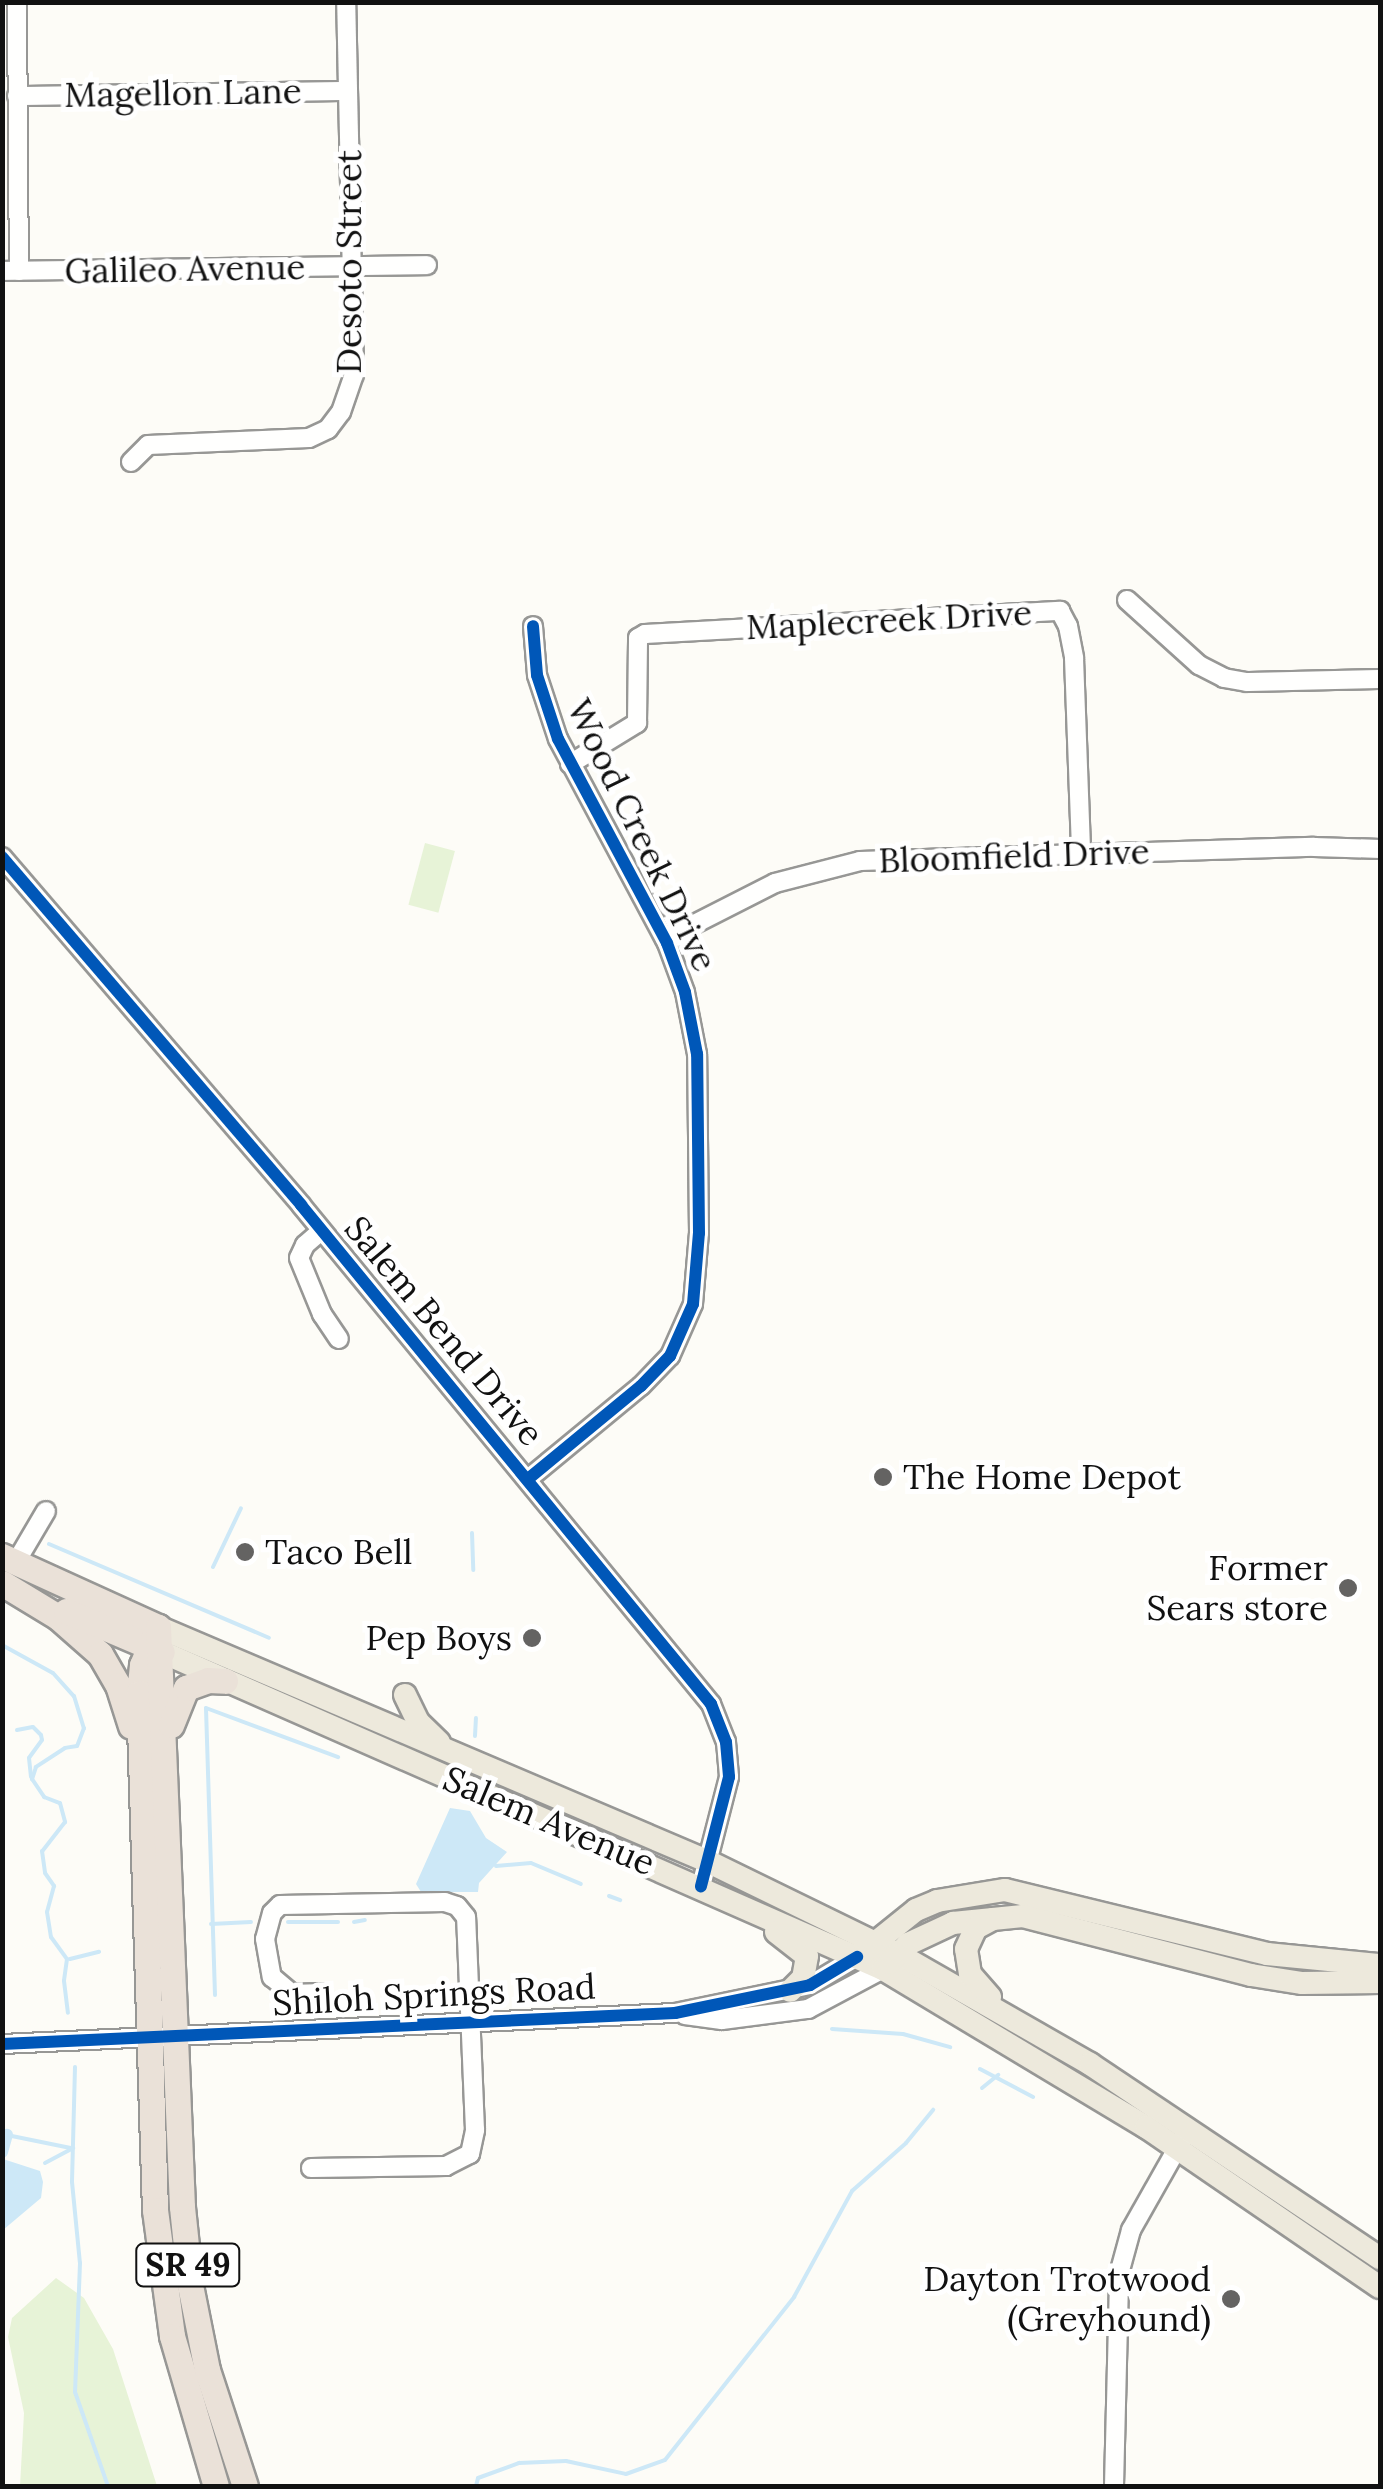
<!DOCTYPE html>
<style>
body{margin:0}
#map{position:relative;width:1383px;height:2489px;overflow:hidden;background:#fdfcf7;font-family:Lora,serif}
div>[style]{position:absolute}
.green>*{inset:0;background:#e7f3d7;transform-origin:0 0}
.water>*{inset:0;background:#cde8f7}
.stream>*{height:4px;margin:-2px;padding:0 2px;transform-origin:2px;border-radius:2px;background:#cde8f7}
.canal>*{height:12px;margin:-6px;padding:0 6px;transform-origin:6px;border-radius:6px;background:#cde8f7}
.roads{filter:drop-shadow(2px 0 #979795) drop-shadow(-2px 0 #979795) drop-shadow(0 2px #979795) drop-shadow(0 -2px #979795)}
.minor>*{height:18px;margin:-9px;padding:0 9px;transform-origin:9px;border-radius:9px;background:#fffffe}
.major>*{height:22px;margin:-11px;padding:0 11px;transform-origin:11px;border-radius:11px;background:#ede9dc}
.highway>*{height:25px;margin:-12.5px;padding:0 12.5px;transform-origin:12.5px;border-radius:12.5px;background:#eae1d8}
.cycleway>*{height:12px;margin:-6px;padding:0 6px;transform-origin:6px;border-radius:6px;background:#0057b8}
.dots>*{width:28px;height:28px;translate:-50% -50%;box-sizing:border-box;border:5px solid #fff;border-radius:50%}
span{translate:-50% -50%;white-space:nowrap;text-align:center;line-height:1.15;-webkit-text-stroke:10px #fff;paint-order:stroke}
.shield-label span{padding:2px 8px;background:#fff;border:2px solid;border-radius:8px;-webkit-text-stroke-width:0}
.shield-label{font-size:32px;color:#111;font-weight:700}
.street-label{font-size:35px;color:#111}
.poi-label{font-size:35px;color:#111}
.left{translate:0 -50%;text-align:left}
.right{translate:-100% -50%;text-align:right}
.frame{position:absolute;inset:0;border:5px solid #111;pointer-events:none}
</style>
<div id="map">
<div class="green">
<div style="left:425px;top:843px;width:31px;height:64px;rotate:15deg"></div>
<div style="clip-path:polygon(56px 2278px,84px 2298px,113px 2349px,157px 2486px,20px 2486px,24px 2413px,8px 2337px,12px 2318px)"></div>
</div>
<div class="water">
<div style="clip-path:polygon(450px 1808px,470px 1811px,486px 1838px,507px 1852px,479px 1883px,478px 1892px,421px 1892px,416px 1884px)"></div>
<div style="clip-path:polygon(3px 2159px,40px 2171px,43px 2182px,41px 2198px,3px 2230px)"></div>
</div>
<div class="stream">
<div style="left:472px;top:1533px;width:37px;rotate:88deg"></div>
<div style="left:49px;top:1544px;width:239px;rotate:23.1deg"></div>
<div style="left:213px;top:1567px;width:65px;rotate:-64.6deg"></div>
<div style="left:2px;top:1645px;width:58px;rotate:28.8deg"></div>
<div style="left:53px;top:1673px;width:31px;rotate:48deg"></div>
<div style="left:74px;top:1696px;width:34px;rotate:73deg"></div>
<div style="left:84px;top:1728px;width:19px;rotate:111deg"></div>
<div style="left:77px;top:1746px;width:12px;rotate:171deg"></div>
<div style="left:65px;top:1748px;width:35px;rotate:147deg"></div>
<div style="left:36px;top:1767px;width:13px;rotate:108deg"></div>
<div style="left:32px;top:1779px;width:22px;rotate:56deg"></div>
<div style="left:44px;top:1797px;width:17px;rotate:21deg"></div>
<div style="left:60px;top:1803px;width:20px;rotate:75deg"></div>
<div style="left:65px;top:1822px;width:37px;rotate:128deg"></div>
<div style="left:42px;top:1851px;width:22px;rotate:82deg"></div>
<div style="left:45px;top:1873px;width:16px;rotate:55deg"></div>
<div style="left:54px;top:1886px;width:27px;rotate:105deg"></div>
<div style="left:47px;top:1912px;width:25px;rotate:81deg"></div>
<div style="left:51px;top:1937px;width:27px;rotate:54deg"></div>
<div style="left:67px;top:1959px;width:22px;rotate:98deg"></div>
<div style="left:64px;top:1981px;width:32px;rotate:83deg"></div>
<div style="left:17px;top:1730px;width:16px;rotate:-11deg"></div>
<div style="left:33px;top:1727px;width:11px;rotate:45deg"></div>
<div style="left:41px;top:1735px;width:5px;rotate:79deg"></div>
<div style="left:42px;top:1740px;width:22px;rotate:126deg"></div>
<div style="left:29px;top:1758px;width:19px;rotate:84deg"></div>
<div style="left:475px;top:1736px;width:18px;rotate:-87deg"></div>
<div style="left:496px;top:1866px;width:35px;rotate:-5deg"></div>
<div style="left:531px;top:1863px;width:54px;rotate:22.8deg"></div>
<div style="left:609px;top:1896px;width:12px;rotate:20deg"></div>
<div style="left:288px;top:1922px;width:50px"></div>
<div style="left:354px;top:1922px;width:11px;rotate:-10deg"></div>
<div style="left:211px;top:1924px;width:40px;rotate:-2.9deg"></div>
<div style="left:70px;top:1959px;width:30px;rotate:-14deg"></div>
<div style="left:215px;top:1995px;width:287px;rotate:-91.8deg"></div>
<div style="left:206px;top:1708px;width:141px;rotate:20.4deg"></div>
<div style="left:832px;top:2029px;width:71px;rotate:4deg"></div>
<div style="left:903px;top:2034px;width:49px;rotate:15.5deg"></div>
<div style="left:75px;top:2067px;width:115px;rotate:91.5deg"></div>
<div style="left:72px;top:2182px;width:81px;rotate:84.4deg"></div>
<div style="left:80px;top:2263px;width:129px;rotate:92.2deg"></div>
<div style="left:75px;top:2392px;width:100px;rotate:70.7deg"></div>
<div style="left:980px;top:2069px;width:60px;rotate:27.8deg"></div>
<div style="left:982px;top:2088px;width:21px;rotate:-39deg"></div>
<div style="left:2px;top:2134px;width:70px;rotate:11.5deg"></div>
<div style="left:45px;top:2163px;width:32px;rotate:-28deg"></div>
<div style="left:476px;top:2486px;width:8px;rotate:-76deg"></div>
<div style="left:478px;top:2478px;width:44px;rotate:-20.1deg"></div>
<div style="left:519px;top:2463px;width:47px;rotate:-2.4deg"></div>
<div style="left:566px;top:2461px;width:61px;rotate:12.2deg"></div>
<div style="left:626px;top:2474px;width:41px;rotate:-19.7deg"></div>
<div style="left:665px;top:2460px;width:208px;rotate:-51.6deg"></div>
<div style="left:794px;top:2297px;width:121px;rotate:-61.3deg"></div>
<div style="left:852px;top:2191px;width:72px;rotate:-41.6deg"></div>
<div style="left:906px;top:2143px;width:43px;rotate:-50.7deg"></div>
</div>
<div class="canal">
<div style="left:2px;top:2152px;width:18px;rotate:-74deg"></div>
</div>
<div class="roads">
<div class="minor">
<div style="left:17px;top:2px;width:269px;rotate:89.6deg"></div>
<div style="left:17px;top:96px;width:331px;rotate:-0.9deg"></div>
<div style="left:2px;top:271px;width:425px;rotate:-0.8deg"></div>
<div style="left:131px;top:462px;width:24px;rotate:-45deg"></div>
<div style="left:148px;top:445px;width:161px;rotate:-2.5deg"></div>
<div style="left:309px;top:438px;width:21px;rotate:-25deg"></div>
<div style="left:328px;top:429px;width:21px;rotate:-53deg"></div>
<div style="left:341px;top:412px;width:39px;rotate:-71deg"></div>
<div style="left:354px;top:375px;width:373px;rotate:-91.2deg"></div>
<div style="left:1127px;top:600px;width:97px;rotate:42.1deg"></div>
<div style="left:1199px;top:665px;width:28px;rotate:27deg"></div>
<div style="left:1224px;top:678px;width:23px;rotate:10deg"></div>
<div style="left:1247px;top:682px;width:133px;rotate:-1.3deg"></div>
<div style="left:570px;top:764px;width:79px;rotate:-31.5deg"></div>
<div style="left:637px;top:723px;width:85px;rotate:-89.3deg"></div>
<div style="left:638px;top:638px;width:8px;rotate:-30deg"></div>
<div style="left:645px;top:634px;width:416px;rotate:-3.2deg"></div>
<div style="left:1060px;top:611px;width:17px;rotate:62deg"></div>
<div style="left:1068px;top:626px;width:33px;rotate:79deg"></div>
<div style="left:1074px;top:658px;width:195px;rotate:87.9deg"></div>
<div style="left:2px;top:857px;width:459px;rotate:49.3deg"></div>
<div style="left:301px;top:1205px;width:646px;rotate:50.59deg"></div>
<div style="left:711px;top:1704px;width:41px;rotate:68.5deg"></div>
<div style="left:726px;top:1742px;width:35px;rotate:85deg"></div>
<div style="left:729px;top:1777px;width:113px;rotate:104.4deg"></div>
<div style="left:665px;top:939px;width:123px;rotate:-27deg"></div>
<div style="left:775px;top:883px;width:88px;rotate:-14.5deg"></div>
<div style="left:860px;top:861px;width:454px;rotate:-1.8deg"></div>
<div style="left:1314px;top:847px;width:66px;rotate:1.7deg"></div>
<div style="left:321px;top:1231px;width:21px;rotate:139deg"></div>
<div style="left:305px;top:1245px;width:14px;rotate:115deg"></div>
<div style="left:299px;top:1258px;width:61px;rotate:67.7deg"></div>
<div style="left:322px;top:1314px;width:30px;rotate:56deg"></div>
<div style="left:528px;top:1479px;width:146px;rotate:-39.5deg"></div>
<div style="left:641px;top:1386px;width:42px;rotate:-46deg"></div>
<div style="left:670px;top:1356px;width:57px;rotate:-66.1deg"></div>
<div style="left:693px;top:1304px;width:71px;rotate:-85.2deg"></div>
<div style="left:699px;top:1233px;width:179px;rotate:-90.6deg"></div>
<div style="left:697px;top:1054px;width:63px;rotate:-101deg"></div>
<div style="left:685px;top:992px;width:52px;rotate:-110.2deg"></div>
<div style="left:667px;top:943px;width:231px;rotate:-118.1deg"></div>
<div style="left:558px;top:739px;width:67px;rotate:-108.2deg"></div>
<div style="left:537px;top:675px;width:49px;rotate:-94.7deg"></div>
<div style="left:16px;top:1562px;width:59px;rotate:-59.5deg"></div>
<div style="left:685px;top:2015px;width:37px;rotate:8deg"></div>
<div style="left:722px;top:2020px;width:87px;rotate:-7.3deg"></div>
<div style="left:808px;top:2009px;width:85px;rotate:-28.1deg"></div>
<div style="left:2px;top:2044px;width:674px;rotate:-2.64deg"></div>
<div style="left:675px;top:2013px;width:138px;rotate:-11.7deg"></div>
<div style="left:810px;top:1985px;width:55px;rotate:-30.8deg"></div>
<div style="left:311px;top:2168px;width:135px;rotate:-0.8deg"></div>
<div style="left:446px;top:2166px;width:27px;rotate:-27deg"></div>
<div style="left:470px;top:2154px;width:25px;rotate:-78deg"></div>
<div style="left:475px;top:2130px;width:213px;rotate:-92.4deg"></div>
<div style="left:466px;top:1917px;width:14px;rotate:-129deg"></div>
<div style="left:457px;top:1906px;width:13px;rotate:-162deg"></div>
<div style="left:445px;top:1902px;width:165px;rotate:179deg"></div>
<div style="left:280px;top:1905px;width:11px;rotate:135deg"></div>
<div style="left:272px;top:1913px;width:27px;rotate:105deg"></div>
<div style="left:265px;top:1939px;width:39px;rotate:80deg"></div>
<div style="left:272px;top:1977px;width:26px;rotate:40deg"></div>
<div style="left:292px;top:1994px;width:30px;rotate:-2deg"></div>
<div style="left:1114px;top:2486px;width:212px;rotate:-88.6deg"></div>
<div style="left:1119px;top:2274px;width:46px;rotate:-74.7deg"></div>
<div style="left:1131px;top:2230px;width:106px;rotate:-60.5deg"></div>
</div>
<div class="major">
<div style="left:158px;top:1627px;width:597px;rotate:23.09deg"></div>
<div style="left:707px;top:1861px;width:212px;rotate:26deg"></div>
<div style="left:898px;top:1954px;width:221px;rotate:29.8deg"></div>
<div style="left:1090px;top:2064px;width:349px;rotate:33.8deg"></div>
<div style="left:162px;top:1652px;width:788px;rotate:23.73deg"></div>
<div style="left:883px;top:1969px;width:307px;rotate:31deg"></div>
<div style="left:1146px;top:2127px;width:283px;rotate:34.4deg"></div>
<div style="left:405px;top:1695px;width:30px;rotate:64deg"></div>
<div style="left:418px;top:1722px;width:29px;rotate:44deg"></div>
<div style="left:776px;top:1932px;width:39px;rotate:38deg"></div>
<div style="left:807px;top:1956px;width:22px;rotate:100deg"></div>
<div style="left:803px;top:1978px;width:18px;rotate:135deg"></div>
<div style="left:865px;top:1951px;width:65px;rotate:-38.8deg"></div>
<div style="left:916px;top:1910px;width:23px;rotate:-23deg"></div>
<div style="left:937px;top:1901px;width:69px;rotate:-9.2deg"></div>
<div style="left:1005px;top:1890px;width:270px;rotate:13.7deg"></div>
<div style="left:1267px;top:1954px;width:114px;rotate:5.6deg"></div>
<div style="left:889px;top:1963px;width:27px;rotate:-45deg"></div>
<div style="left:908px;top:1944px;width:50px;rotate:-25deg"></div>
<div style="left:953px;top:1923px;width:70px;rotate:-5.7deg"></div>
<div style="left:1023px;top:1916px;width:236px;rotate:14.5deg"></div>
<div style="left:1251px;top:1975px;width:52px;rotate:8.9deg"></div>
<div style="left:1302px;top:1983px;width:78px;rotate:-0.7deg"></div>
<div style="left:990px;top:1997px;width:30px;rotate:-131deg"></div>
<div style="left:970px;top:1974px;width:25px;rotate:-99deg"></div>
<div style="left:966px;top:1949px;width:23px;rotate:-65deg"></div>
<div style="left:976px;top:1928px;width:19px;rotate:-28deg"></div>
</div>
<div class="highway">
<div style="left:2px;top:1556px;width:171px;rotate:24.5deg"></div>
<div style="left:2px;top:1583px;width:66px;rotate:31.3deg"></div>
<div style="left:58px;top:1617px;width:56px;rotate:41.4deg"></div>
<div style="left:100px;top:1654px;width:36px;rotate:60deg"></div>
<div style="left:118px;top:1685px;width:43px;rotate:72.4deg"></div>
<div style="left:66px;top:1611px;width:104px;rotate:23.1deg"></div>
<div style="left:158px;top:1627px;width:41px;rotate:112.8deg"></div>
<div style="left:142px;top:1665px;width:28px;rotate:96deg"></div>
<div style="left:139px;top:1693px;width:517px;rotate:88.23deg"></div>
<div style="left:155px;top:2210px;width:127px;rotate:82.3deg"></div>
<div style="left:172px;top:2336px;width:156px;rotate:73.7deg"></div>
<div style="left:158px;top:1627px;width:580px;rotate:87.63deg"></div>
<div style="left:182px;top:2207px;width:78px;rotate:84.1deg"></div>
<div style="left:190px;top:2285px;width:87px;rotate:78.7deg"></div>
<div style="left:207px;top:2370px;width:122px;rotate:71.9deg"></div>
<div style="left:171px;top:1725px;width:40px;rotate:-68deg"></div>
<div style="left:186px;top:1688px;width:23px;rotate:-20deg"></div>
<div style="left:208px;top:1680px;width:17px;rotate:3deg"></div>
</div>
</div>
<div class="cycleway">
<div style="left:2px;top:857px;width:459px;rotate:49.3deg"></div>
<div style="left:301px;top:1205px;width:646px;rotate:50.59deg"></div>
<div style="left:711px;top:1704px;width:41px;rotate:68.5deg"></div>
<div style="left:726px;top:1742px;width:35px;rotate:85deg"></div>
<div style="left:729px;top:1777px;width:113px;rotate:104.4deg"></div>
<div style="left:528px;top:1479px;width:146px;rotate:-39.5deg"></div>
<div style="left:641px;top:1386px;width:42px;rotate:-46deg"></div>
<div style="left:670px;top:1356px;width:57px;rotate:-66.1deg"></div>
<div style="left:693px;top:1304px;width:71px;rotate:-85.2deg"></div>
<div style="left:699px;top:1233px;width:179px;rotate:-90.6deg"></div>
<div style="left:697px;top:1054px;width:63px;rotate:-101deg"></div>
<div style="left:685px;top:992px;width:52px;rotate:-110.2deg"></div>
<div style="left:667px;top:943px;width:231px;rotate:-118.1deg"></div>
<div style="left:558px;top:739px;width:67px;rotate:-108.2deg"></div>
<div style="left:537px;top:675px;width:49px;rotate:-94.7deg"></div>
<div style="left:2px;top:2044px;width:674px;rotate:-2.64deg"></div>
<div style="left:675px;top:2013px;width:138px;rotate:-11.7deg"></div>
<div style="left:810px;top:1985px;width:55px;rotate:-30.8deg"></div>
</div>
<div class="dots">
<div style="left:883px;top:1477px;background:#646362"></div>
<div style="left:245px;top:1552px;background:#646362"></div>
<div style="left:1348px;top:1588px;background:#646362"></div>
<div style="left:532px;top:1638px;background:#646362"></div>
<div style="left:1231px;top:2299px;background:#646362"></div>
</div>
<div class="shield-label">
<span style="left:188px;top:2265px">SR 49</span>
</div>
<div class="street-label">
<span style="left:183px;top:93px;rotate:-1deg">Magellon Lane</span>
<span style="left:349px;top:262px;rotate:-90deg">Desoto Street</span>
<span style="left:185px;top:269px;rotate:-1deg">Galileo Avenue</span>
<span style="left:889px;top:620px;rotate:-3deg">Maplecreek Drive</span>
<span style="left:642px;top:835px;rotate:64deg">Wood Creek Drive</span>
<span style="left:1014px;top:856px;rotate:-2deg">Bloomfield Drive</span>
<span style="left:444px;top:1331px;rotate:50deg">Salem Bend Drive</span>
<span style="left:549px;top:1821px;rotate:23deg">Salem Avenue</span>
<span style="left:434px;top:1995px;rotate:-3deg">Shiloh Springs Road</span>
</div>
<div class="poi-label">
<span class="left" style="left:903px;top:1477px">The Home Depot</span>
<span class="left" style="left:265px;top:1552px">Taco Bell</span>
<span class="right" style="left:1328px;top:1588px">Former<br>Sears store</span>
<span class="right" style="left:512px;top:1638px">Pep Boys</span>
<span class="right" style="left:1211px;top:2299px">Dayton Trotwood<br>(Greyhound)</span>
</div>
<div class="frame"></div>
</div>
